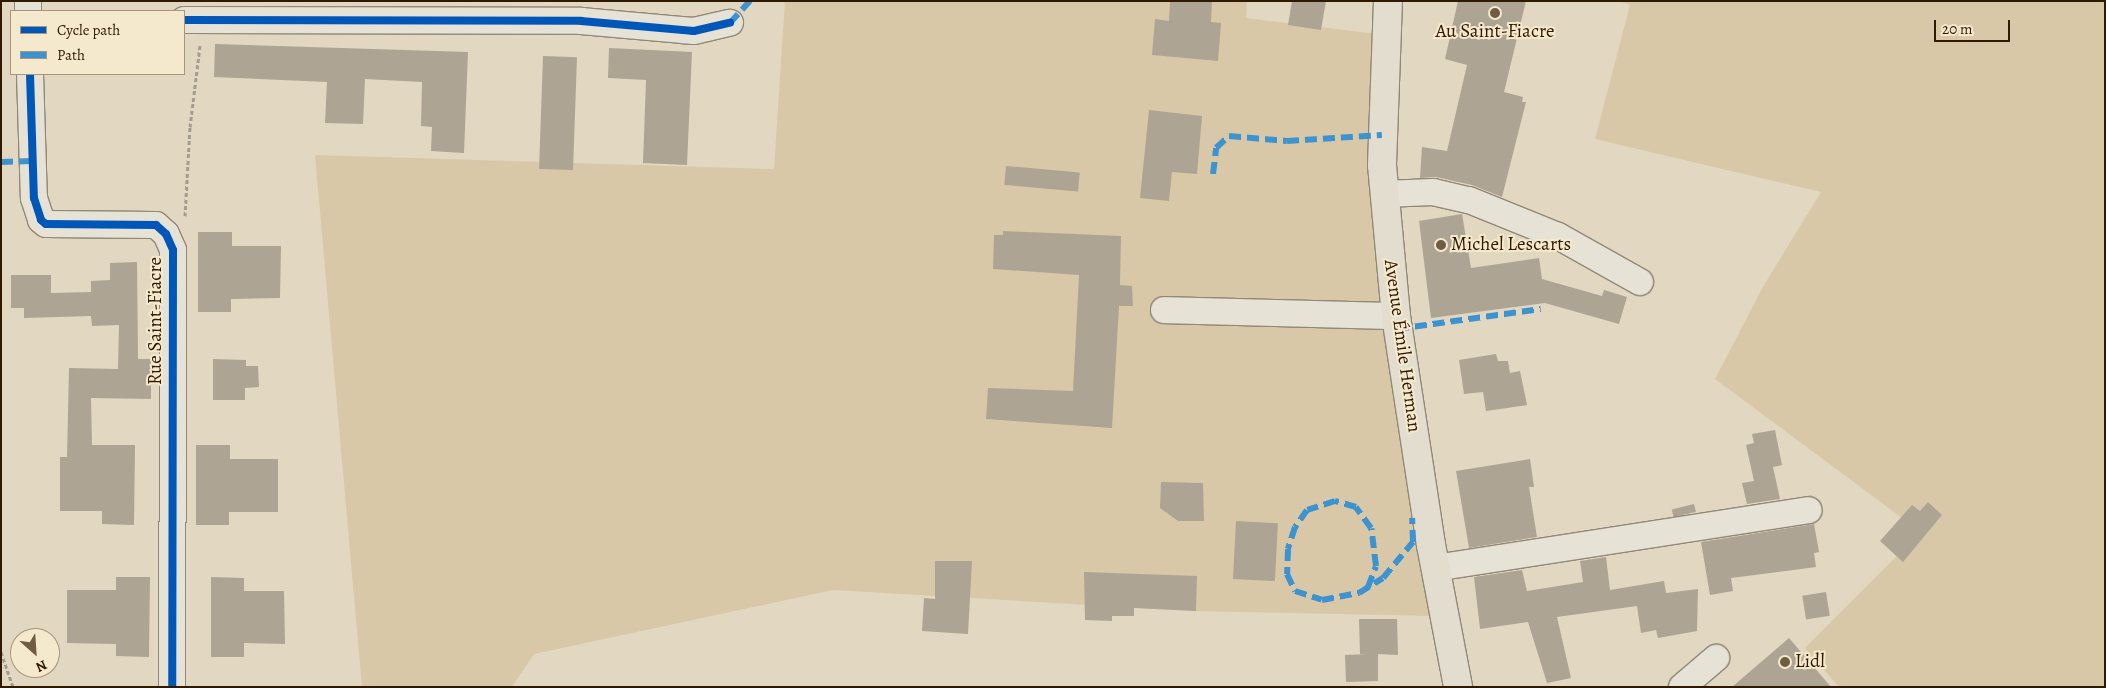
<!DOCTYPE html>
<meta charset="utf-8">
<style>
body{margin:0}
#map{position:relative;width:2106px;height:688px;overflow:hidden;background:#e2d7c0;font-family:Alegreya,serif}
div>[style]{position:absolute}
.green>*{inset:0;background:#d8c8a8}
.building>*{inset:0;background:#ada493;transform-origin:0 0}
.path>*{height:3px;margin-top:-1.5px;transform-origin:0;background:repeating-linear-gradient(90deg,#a39c91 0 4px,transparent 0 6.5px)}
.roads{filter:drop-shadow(1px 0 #918878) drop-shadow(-1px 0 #918878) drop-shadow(0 1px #918878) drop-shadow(0 -1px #918878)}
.minor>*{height:26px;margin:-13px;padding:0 13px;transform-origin:13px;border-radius:13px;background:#e7e2d6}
.major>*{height:28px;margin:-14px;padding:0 14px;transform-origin:14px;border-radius:14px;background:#e3ddcf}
.quiet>*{height:6px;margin-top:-3px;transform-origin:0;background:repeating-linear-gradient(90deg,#3d93d0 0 12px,transparent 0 18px)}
.cycleway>*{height:8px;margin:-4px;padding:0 4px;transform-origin:4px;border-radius:4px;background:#0057b8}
.dots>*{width:14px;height:14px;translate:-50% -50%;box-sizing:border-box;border:2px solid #f5e9cd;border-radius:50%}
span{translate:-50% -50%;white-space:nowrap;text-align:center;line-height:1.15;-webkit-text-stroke:4px #f5e9cd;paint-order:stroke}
.poi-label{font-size:19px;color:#2f1900}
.left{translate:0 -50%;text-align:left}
.street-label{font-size:19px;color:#2f1900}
.frame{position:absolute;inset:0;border:2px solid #2f1900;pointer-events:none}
.legend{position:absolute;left:10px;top:10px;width:175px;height:65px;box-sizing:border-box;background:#f5e9cd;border:1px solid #a6967b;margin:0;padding:6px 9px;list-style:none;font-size:15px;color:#2f1900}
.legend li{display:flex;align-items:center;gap:10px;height:25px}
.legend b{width:25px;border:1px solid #a6967b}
.north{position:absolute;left:10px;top:628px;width:50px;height:50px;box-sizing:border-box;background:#f5e9cd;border:1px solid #a6967b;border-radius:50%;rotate:154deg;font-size:14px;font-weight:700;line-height:20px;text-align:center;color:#2f1900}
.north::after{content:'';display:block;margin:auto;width:18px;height:22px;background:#6e5c43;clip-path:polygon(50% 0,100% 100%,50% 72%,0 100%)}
.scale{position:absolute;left:1934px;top:20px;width:76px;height:22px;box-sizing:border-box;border:2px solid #2f1900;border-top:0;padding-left:6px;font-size:15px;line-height:18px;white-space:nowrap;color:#2f1900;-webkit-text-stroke:4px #f5e9cd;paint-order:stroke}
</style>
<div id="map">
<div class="green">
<div style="clip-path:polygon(785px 1px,1247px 1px,1246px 18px,1386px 35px,1412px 518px,1430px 616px,1193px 611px,833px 590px,534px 654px,512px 687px,362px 687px,315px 155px,774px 169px)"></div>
<div style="clip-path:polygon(1619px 1px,2105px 1px,2105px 687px,1839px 687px,1805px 648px,1921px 532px,1715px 379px,1764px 285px,1821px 192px,1595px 139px,1630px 5px)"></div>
</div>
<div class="building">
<div style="clip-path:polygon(1170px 1px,1212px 1px,1211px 22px,1221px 23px,1218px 61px,1152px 55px,1155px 19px,1169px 21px)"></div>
<div style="clip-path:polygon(1292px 1px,1326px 1px,1321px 30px,1288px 25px)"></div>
<div style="clip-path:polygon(1458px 1px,1526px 1px,1504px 92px,1523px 97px,1522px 102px,1526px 102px,1502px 197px,1472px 185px,1436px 177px,1420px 178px,1422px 147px,1447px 151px,1467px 65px,1445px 59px)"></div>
<div style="clip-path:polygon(215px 44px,468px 52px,464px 153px,431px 151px,432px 127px,421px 126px,422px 82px,365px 79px,363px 124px,325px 123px,327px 82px,214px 77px)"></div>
<div style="clip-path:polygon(609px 48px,692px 52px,687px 165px,643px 163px,646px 80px,608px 78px)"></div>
<div style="left:543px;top:56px;width:34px;height:113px;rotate:2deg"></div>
<div style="clip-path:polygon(1149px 110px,1202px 116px,1197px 174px,1172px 172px,1169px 201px,1140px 198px)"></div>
<div style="left:1006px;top:166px;width:74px;height:19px;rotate:5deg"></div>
<div style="clip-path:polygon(1462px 214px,1471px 268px,1539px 258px,1542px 279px,1602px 296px,1604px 290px,1627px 297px,1619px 324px,1545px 303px,1431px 318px,1419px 221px)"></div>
<div style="clip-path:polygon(1003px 231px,1121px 236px,1120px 285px,1132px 286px,1133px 306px,1119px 306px,1112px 428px,986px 419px,988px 388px,1073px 391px,1079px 275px,993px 269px,994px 235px,1003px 235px)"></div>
<div style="clip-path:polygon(198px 232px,232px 232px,232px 246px,281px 246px,280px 298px,231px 299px,231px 312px,198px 312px)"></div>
<div style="clip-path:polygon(137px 262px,138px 359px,151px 359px,151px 399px,91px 398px,92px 445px,135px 445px,134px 525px,102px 524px,102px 511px,60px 511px,60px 457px,67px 457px,69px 368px,118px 369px,119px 325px,92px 326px,91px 316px,24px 318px,24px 308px,11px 308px,11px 275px,51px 275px,51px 293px,91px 292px,91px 281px,110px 280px,110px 263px)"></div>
<div style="clip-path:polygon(1496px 354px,1498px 361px,1508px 361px,1510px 373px,1520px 371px,1527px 405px,1486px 411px,1483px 392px,1464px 394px,1459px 360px)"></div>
<div style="clip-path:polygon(213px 359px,246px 360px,246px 366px,258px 366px,259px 387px,245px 388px,245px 400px,213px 400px)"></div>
<div style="clip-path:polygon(1775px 430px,1782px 465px,1773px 467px,1780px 499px,1747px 504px,1742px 483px,1754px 481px,1746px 445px,1754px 443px,1752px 434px)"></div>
<div style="clip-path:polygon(196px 445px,230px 445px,230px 459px,278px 459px,278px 512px,229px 512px,229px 525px,196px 525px)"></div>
<div style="clip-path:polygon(1530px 459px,1534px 487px,1529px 487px,1537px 537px,1469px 548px,1456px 471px)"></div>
<div style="clip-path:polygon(1161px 482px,1203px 483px,1204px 521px,1178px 521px,1160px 508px)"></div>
<div style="clip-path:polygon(1928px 502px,1942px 515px,1903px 562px,1880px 541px,1912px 505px,1920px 511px)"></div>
<div style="left:1694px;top:504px;width:8px;height:23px;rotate:76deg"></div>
<div style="left:1236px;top:521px;width:42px;height:58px;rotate:3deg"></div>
<div style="clip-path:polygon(1814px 524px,1819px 552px,1814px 553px,1816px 567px,1731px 578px,1733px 591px,1710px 595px,1701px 542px)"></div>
<div style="clip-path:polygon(1606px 557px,1610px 590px,1664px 581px,1666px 593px,1698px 589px,1697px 631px,1658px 638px,1656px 630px,1641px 633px,1637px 606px,1557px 617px,1571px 678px,1547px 683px,1528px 622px,1480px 629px,1474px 577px,1522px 570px,1527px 591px,1552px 587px,1583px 582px,1580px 561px)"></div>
<div style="clip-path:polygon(935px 561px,972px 561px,968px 634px,922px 631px,924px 598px,935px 599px)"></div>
<div style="clip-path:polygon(1084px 572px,1197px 576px,1196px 611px,1134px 608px,1134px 616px,1112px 616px,1112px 621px,1085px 620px)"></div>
<div style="clip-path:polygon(116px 577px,150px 577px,149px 657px,116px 656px,116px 644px,67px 643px,67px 590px,116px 590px)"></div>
<div style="clip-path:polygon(211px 577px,244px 578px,244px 591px,284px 591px,285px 644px,244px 643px,244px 657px,211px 657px)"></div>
<div style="left:1826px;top:592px;width:24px;height:24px;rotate:81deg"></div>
<div style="clip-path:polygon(1359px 619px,1397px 619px,1398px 655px,1378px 654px,1378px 681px,1346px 682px,1345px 655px,1368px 654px,1360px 654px)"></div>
<div style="clip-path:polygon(1789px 638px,1831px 687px,1732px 687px)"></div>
</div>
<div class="path">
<div style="left:185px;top:216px;width:89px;rotate:-86.8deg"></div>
<div style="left:190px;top:127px;width:82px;rotate:-83deg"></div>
<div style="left:1px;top:652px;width:37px;rotate:71deg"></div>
</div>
<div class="roads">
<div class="minor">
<div style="left:28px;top:1px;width:10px;rotate:90deg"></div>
<div style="left:184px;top:20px;width:397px;rotate:0.1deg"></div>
<div style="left:581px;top:21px;width:113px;rotate:5.1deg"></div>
<div style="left:694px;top:31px;width:37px;rotate:-13deg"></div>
<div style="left:30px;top:74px;width:124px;rotate:88.2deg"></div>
<div style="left:34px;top:198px;width:23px;rotate:72deg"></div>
<div style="left:41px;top:220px;width:6px;rotate:39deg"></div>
<div style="left:46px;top:224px;width:110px;rotate:0.5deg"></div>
<div style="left:156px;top:225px;width:13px;rotate:42deg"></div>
<div style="left:166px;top:234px;width:17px;rotate:66deg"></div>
<div style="left:173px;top:250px;width:437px;rotate:90.1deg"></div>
<div style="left:1384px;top:194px;width:49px;rotate:-2.3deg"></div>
<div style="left:1433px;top:192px;width:37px;rotate:13deg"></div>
<div style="left:1469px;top:200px;width:96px;rotate:22deg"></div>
<div style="left:1558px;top:236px;width:94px;rotate:29.3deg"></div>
<div style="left:1164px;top:310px;width:232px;rotate:1.5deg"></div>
<div style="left:1435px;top:568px;width:378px;rotate:-8.8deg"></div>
<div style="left:1682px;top:687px;width:45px;rotate:-40.5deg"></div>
</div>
<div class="major">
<div style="left:1388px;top:1px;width:164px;rotate:92.1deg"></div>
<div style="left:1382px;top:165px;width:152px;rotate:84.7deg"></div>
<div style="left:1396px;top:316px;width:232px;rotate:81.3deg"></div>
<div style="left:1431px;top:545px;width:145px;rotate:79.2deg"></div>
</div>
</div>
<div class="quiet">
<div style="left:730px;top:23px;width:30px;rotate:-48deg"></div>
<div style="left:1px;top:162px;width:32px;rotate:-2deg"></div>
<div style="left:1213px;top:174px;width:26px;rotate:-83deg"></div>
<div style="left:1216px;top:148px;width:18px;rotate:-43deg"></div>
<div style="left:1229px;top:136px;width:58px;rotate:4.9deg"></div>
<div style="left:1287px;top:141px;width:95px;rotate:-3.6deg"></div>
<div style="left:1397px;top:329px;width:145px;rotate:-7.9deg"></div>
<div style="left:1368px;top:587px;width:22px;rotate:-69deg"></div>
<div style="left:1376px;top:566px;width:38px;rotate:-97deg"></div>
<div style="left:1371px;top:528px;width:26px;rotate:-126deg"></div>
<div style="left:1356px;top:507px;width:22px;rotate:-164deg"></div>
<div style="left:1335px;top:501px;width:29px;rotate:162deg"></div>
<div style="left:1307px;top:510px;width:21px;rotate:125deg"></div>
<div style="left:1295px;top:527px;width:23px;rotate:108deg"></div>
<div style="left:1288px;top:549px;width:25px;rotate:92deg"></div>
<div style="left:1287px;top:574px;width:19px;rotate:65deg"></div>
<div style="left:1295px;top:591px;width:28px;rotate:18deg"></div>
<div style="left:1322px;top:600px;width:38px;rotate:-11deg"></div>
<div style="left:1359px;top:593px;width:28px;rotate:-32deg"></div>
<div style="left:1383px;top:578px;width:47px;rotate:-50.2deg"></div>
<div style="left:1413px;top:542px;width:24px;rotate:-92deg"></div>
</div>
<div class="cycleway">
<div style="left:184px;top:20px;width:397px;rotate:0.1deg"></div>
<div style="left:581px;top:21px;width:113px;rotate:5.1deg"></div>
<div style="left:694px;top:31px;width:37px;rotate:-13deg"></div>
<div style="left:30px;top:74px;width:124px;rotate:88.2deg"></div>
<div style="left:34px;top:198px;width:23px;rotate:72deg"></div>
<div style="left:41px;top:220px;width:6px;rotate:39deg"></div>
<div style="left:46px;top:224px;width:110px;rotate:0.5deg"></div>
<div style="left:156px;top:225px;width:13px;rotate:42deg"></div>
<div style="left:166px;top:234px;width:17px;rotate:66deg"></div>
<div style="left:173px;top:250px;width:437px;rotate:90.1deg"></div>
</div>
<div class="dots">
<div style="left:1495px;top:13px;background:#6e5c43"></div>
<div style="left:1441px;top:245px;background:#6e5c43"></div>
<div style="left:1785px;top:662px;background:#6e5c43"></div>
</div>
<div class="poi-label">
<span style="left:1495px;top:32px">Au Saint-Fiacre</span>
<span class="left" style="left:1451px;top:245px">Michel Lescarts</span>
<span class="left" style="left:1795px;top:662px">Lidl</span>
</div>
<div class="street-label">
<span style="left:156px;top:321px;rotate:-90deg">Rue Saint-Fiacre</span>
<span style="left:1402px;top:346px;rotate:82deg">Avenue Émile Herman</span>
</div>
<div class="frame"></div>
<ul class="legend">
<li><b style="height:6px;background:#0057b8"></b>Cycle path</li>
<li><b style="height:6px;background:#3d93d0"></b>Path</li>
</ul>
<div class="north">N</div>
<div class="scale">20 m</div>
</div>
